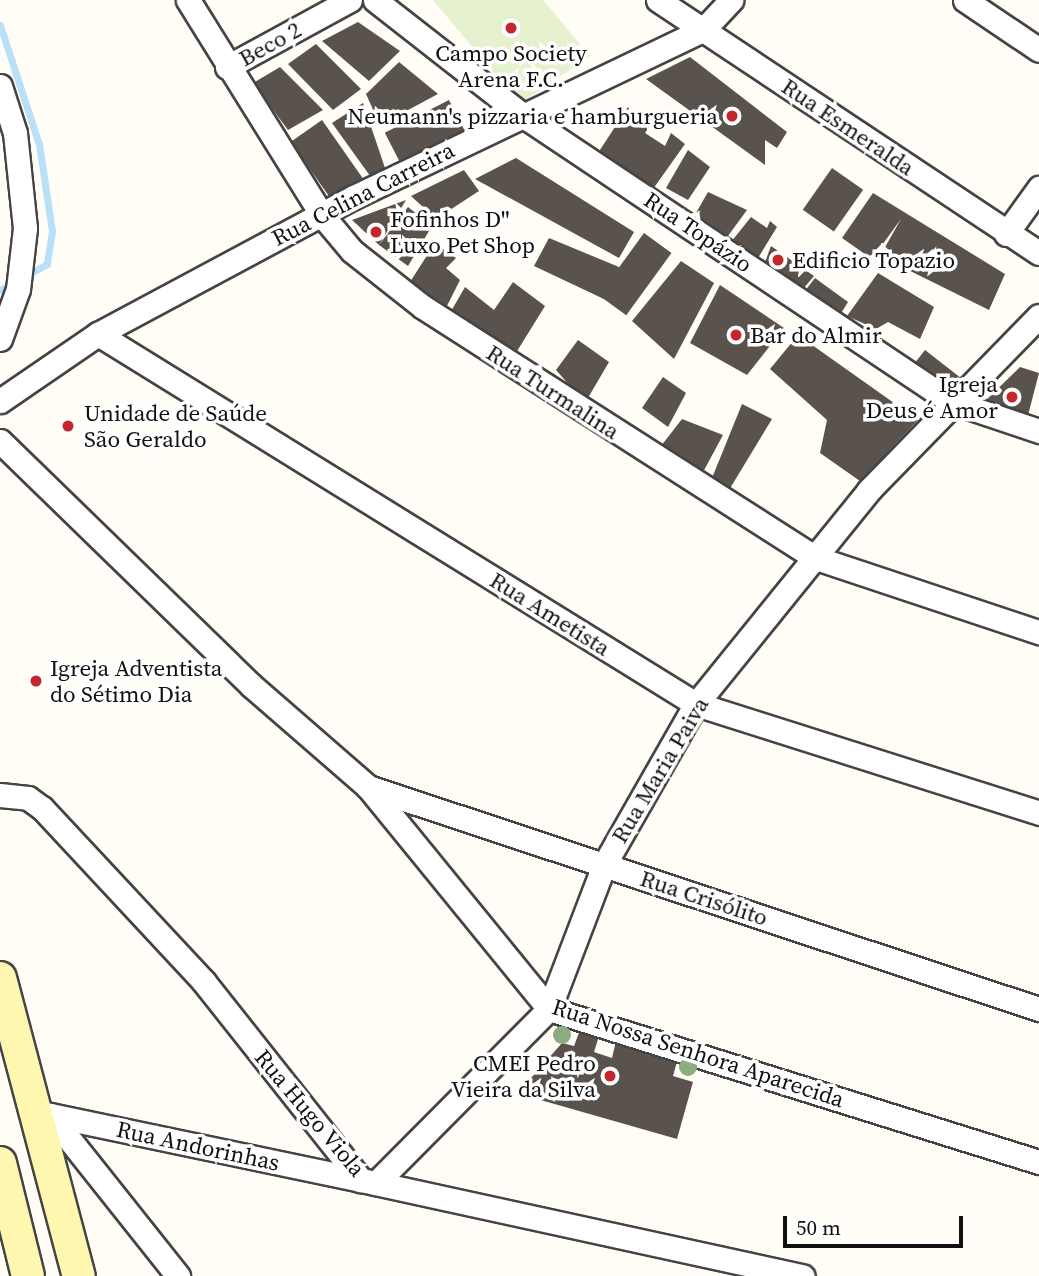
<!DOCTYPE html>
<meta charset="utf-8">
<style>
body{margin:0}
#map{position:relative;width:1039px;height:1276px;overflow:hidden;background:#fffdf5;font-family:"Source Serif 4",serif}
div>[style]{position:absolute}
.pitch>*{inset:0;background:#e6f2cf}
.stream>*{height:7px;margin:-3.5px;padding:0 3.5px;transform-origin:3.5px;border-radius:3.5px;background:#b9e0f7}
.building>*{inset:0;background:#5a524d;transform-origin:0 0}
.roads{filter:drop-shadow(2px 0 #444) drop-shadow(-2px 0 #444) drop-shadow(0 2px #444) drop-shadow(0 -2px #444)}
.minor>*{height:23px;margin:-11.5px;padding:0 11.5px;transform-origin:11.5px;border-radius:11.5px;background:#fff}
.secondary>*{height:32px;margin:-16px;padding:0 16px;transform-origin:16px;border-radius:16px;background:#fff6b0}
.trees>*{width:18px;height:18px;margin:-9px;border-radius:50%;background:#8dad7f}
.dots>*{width:19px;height:19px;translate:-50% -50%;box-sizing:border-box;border:4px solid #fff;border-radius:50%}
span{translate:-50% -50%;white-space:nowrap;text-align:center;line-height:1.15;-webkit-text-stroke:7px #fff;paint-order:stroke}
.street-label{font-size:23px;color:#111}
.poi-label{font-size:23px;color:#111}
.right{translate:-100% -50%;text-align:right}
.left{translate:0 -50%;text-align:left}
.scale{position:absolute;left:783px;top:1216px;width:180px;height:32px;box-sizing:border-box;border:4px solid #111;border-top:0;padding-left:9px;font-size:21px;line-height:24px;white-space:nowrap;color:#111;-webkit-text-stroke:5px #fff;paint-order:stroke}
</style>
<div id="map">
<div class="pitch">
<div style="clip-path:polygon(433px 0,543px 0,590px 56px,520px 104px)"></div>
</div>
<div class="stream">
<div style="left:0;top:25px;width:125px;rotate:71.9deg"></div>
<div style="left:39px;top:144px;width:88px;rotate:81.5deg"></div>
<div style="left:52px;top:231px;width:33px;rotate:99deg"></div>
<div style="left:47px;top:264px;width:25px;rotate:151deg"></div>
<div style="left:0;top:290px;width:17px;rotate:-28deg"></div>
</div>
<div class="building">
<div style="clip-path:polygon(358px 22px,400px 51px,369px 81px,322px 41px)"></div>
<div style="clip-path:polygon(316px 44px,361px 89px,333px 110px,288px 64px)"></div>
<div style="clip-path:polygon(690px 57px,787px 132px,777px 148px,765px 140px,765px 165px,646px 79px)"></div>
<div style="clip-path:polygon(399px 62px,438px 94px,380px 125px,366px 94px)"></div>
<div style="clip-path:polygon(280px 67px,323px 110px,288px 130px,253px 83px)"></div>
<div style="left:449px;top:100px;width:38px;height:72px;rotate:63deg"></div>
<div style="clip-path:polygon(363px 103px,385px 168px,373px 180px,332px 123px)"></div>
<div style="clip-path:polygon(628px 107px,653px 121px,645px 133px,665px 146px,671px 133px,685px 144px,653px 189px,598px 153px)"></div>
<div style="left:322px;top:120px;width:75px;height:38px;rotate:55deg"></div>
<div style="clip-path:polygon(688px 150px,710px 167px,688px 200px,666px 188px)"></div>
<div style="clip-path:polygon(516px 158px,634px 232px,619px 258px,475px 179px)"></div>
<div style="left:832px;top:168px;width:38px;height:51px;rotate:35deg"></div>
<div style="clip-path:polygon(464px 170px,479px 191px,436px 219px,411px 196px)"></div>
<div style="clip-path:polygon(708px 192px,747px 210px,725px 240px,692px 220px)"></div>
<div style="clip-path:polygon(873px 193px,1005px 274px,989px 310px,880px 256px,901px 219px,872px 259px,842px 238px)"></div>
<div style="clip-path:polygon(406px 200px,379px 245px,408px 207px,432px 226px,408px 266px,379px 245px,352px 220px)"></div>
<div style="clip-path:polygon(751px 217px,767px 228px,770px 221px,777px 227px,755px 263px,727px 247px)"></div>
<div style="left:644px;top:233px;width:34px;height:77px;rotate:36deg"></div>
<div style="clip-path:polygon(549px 238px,619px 267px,606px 300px,534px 266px)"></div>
<div style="clip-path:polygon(435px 243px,456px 258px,446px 268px,460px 280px,447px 306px,410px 282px)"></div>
<div style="clip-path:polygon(771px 246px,814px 276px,798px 295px,761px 273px)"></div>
<div style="clip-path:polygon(681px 261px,714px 283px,674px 359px,632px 321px)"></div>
<div style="clip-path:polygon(878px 273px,934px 307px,920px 339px,888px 322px,876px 329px,847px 316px)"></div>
<div style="clip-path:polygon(815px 278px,848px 302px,838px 318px,801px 296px)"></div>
<div style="clip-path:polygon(513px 282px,545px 306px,514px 356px,450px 313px,465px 287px,494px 310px)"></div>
<div style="clip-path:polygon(720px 285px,784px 328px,747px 375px,690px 343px)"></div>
<div style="clip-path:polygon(798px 335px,918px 420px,860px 481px,820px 453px,827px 420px,770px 369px)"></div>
<div style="clip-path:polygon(578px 340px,609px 362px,585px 403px,556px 370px)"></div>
<div style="left:925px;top:350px;width:46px;height:21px;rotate:38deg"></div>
<div style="clip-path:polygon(1020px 367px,1039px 373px,1027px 419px,979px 407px)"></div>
<div style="clip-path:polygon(663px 377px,686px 393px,668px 427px,642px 408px)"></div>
<div style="clip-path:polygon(742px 404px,772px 419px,729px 490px,712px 478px)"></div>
<div style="clip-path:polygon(682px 419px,723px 435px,702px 474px,661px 446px)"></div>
<div style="clip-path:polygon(580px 1030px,599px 1036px,594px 1052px,612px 1058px,616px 1041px,678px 1058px,673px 1076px,693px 1082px,677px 1139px,523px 1095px,524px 1086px,562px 1043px,574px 1046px)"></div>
</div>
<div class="roads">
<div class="minor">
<div style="left:188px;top:0;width:252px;rotate:58.1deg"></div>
<div style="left:321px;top:214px;width:48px;rotate:50deg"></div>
<div style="left:352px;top:251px;width:90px;rotate:38.3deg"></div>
<div style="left:423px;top:307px;width:466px;rotate:32.6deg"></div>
<div style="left:816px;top:558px;width:235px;rotate:18.4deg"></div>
<div style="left:375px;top:0;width:187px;rotate:38deg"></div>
<div style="left:522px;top:115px;width:515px;rotate:33.75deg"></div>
<div style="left:950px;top:401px;width:94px;rotate:18.6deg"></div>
<div style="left:658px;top:0;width:457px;rotate:33.6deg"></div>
<div style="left:965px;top:0;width:89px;rotate:34deg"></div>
<div style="left:227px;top:67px;width:140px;rotate:-28.6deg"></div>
<div style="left:0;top:86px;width:49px;rotate:72.3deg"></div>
<div style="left:15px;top:133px;width:96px;rotate:84deg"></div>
<div style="left:25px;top:228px;width:61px;rotate:96.5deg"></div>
<div style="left:18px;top:289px;width:53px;rotate:109.8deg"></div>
<div style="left:1006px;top:234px;width:57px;rotate:-54.3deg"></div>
<div style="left:98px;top:334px;width:703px;rotate:31.75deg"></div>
<div style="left:696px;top:704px;width:360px;rotate:17.6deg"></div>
<div style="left:0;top:401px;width:119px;rotate:-34.4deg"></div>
<div style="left:98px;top:334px;width:290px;rotate:-28.2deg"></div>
<div style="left:354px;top:197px;width:388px;rotate:-25.6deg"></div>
<div style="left:704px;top:29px;width:40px;rotate:-47deg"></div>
<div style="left:0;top:441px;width:351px;rotate:44.2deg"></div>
<div style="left:252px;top:686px;width:154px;rotate:41deg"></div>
<div style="left:368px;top:787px;width:286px;rotate:50.8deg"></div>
<div style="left:549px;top:1009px;width:513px;rotate:17.34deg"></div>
<div style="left:368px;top:787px;width:707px;rotate:18.31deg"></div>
<div style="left:0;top:795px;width:28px;rotate:6deg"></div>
<div style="left:28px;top:798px;width:17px;rotate:36deg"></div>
<div style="left:42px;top:808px;width:238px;rotate:47deg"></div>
<div style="left:204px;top:982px;width:253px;rotate:51.6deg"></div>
<div style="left:361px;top:1180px;width:452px;rotate:12.3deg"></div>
<div style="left:36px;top:1112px;width:332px;rotate:11.8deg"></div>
<div style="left:50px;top:1115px;width:206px;rotate:51.5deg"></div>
<div style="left:376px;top:1183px;width:245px;rotate:-45.2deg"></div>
<div style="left:549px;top:1009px;width:154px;rotate:-69.1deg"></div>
<div style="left:604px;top:865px;width:185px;rotate:-60.3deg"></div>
<div style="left:696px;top:704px;width:275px;rotate:-51deg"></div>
<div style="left:869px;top:490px;width:243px;rotate:-45.7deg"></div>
</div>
<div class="secondary">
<div style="left:0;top:978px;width:308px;rotate:75.2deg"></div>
<div style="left:0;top:1163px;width:116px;rotate:76.1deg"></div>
</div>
</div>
<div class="trees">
<div style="left:562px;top:1035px"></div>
<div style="left:688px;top:1067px"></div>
</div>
<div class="dots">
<div style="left:511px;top:28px;background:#c4262e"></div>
<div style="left:732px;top:116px;background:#c4262e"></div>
<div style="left:376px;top:232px;background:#c4262e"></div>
<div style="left:778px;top:260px;background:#c4262e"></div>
<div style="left:736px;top:335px;background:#c4262e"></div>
<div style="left:1012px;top:397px;background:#c4262e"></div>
<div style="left:68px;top:426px;background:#c4262e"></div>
<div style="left:36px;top:681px;background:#c4262e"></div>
<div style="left:610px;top:1076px;background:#c4262e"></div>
</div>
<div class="street-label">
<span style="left:270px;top:44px;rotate:-29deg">Beco 2</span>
<span style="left:848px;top:127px;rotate:34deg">Rua Esmeralda</span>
<span style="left:363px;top:194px;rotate:-27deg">Rua Celina Carreira</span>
<span style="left:698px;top:232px;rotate:34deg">Rua Topázio</span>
<span style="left:553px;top:392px;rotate:33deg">Rua Turmalina</span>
<span style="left:550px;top:614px;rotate:32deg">Rua Ametista</span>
<span style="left:660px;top:770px;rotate:-59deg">Rua Maria Paiva</span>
<span style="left:704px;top:898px;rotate:18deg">Rua Crisólito</span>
<span style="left:698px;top:1053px;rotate:18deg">Rua Nossa Senhora Aparecida</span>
<span style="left:310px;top:1113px;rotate:50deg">Rua Hugo Viola</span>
<span style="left:198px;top:1146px;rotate:12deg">Rua Andorinhas</span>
</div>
<div class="poi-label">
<span style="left:511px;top:66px">Campo Society<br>Arena F.C.</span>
<span class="right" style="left:718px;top:116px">Neumann's pizzaria e hamburgueria</span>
<span class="left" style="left:390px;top:232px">Fofinhos D''<br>Luxo Pet Shop</span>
<span class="left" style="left:792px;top:260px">Edificio Topazio</span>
<span class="left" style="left:750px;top:335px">Bar do Almir</span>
<span class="right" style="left:998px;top:397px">Igreja<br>Deus é Amor</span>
<span class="left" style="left:84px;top:426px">Unidade de Saúde<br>São Geraldo</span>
<span class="left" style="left:50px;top:681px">Igreja Adventista<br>do Sétimo Dia</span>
<span class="right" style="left:596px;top:1076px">CMEI Pedro<br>Vieira da Silva</span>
</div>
<div class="scale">50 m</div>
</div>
